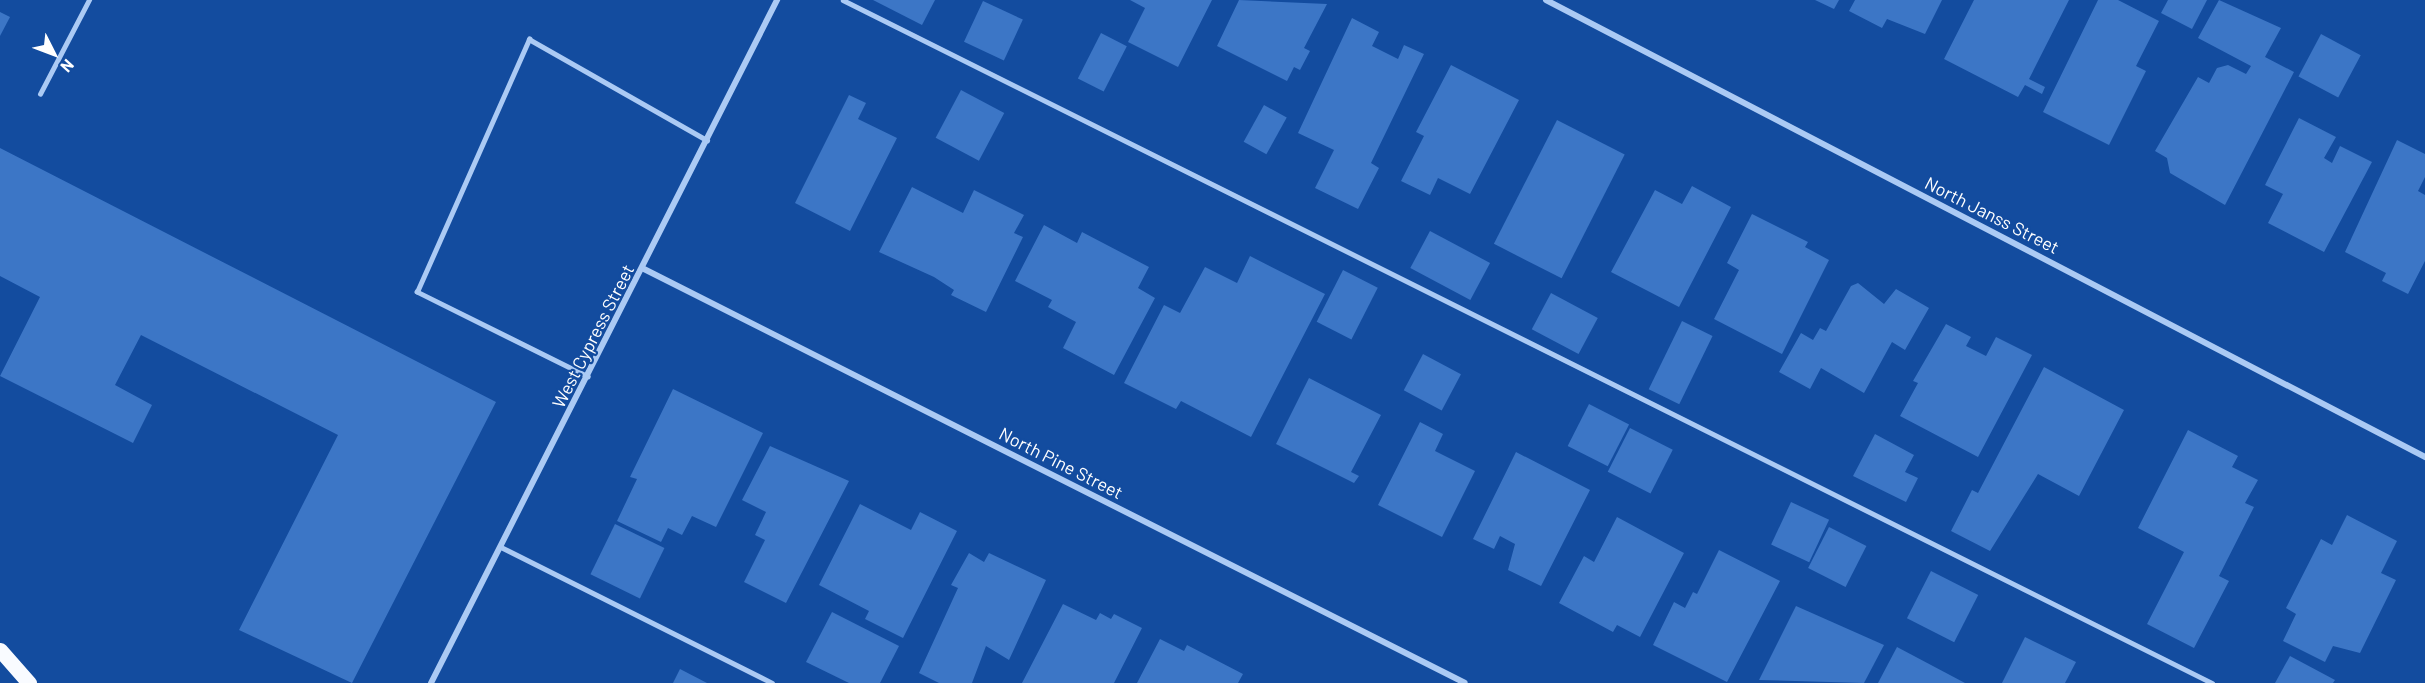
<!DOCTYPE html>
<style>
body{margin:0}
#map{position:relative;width:2425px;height:683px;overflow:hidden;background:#134c9f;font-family:Barlow,sans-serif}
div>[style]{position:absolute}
.building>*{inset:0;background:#3c76c6;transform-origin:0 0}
.lane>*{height:4.5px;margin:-2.25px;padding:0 2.25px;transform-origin:2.25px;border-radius:2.25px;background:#abcaf4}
.street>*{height:6px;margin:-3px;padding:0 3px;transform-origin:3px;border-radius:3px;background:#abcaf4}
.primary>*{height:15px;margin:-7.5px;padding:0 7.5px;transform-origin:7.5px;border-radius:7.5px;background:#f9fbff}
span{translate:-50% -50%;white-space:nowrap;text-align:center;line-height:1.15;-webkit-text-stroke:4.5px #134c9f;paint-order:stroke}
.street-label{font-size:18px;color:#fff}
.north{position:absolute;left:24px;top:24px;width:60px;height:60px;-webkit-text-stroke:4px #134c9f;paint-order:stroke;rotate:132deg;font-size:16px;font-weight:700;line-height:24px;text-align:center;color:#fff}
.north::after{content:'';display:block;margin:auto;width:21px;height:27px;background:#fff;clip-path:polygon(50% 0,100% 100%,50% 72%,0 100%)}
</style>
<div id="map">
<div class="building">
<div style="clip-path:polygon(873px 0,935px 0,922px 25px)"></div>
<div style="clip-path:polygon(1130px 0,1212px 0,1178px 67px,1128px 42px,1145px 8px)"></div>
<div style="clip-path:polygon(1239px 0,1327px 4px,1304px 48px,1310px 51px,1300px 70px,1294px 67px,1287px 81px,1217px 46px)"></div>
<div style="clip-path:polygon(1815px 0,1839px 0,1834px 9px)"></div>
<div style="clip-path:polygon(1855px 0,1942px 0,1925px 34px,1887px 19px,1882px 28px,1849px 11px)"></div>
<div style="clip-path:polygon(1974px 0,2069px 0,2029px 79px,2045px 87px,2042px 94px,2025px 85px,2018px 97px,1944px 59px)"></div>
<div style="clip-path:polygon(2098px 0,2118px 0,2159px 21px,2136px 66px,2146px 71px,2109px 145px,2043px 112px)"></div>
<div style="clip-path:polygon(2168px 0,2207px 0,2192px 29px,2161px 13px)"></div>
<div style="clip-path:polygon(2219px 0,2281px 28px,2265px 57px,2294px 72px,2225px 205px,2170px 173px,2167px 158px,2155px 151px,2198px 77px,2209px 83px,2217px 68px,2228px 65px,2246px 74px,2251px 66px,2198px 38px)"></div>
<div style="left:983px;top:1px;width:44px;height:45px;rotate:25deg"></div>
<div style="clip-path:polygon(0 12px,10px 17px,0 36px)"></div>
<div style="clip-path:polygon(1352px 18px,1379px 32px,1372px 46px,1398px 59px,1404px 45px,1424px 54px,1371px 163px,1379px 168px,1358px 209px,1315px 188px,1334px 150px,1298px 133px)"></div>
<div style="left:1101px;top:33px;width:29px;height:51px;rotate:27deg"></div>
<div style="left:2321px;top:34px;width:45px;height:48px;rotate:28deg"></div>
<div style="clip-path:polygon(1451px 65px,1519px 100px,1470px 194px,1438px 178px,1430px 195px,1401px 181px,1424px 136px,1416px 132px)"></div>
<div style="left:961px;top:90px;width:49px;height:54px;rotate:28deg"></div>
<div style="clip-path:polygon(849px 95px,866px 103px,858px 119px,897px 138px,850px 231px,795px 203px)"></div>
<div style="left:1264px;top:105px;width:26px;height:42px;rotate:29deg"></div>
<div style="clip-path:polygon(2299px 118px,2336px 137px,2324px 158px,2332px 163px,2340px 146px,2372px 162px,2324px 252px,2268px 223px,2283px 194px,2265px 185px)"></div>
<div style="left:1557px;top:120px;width:76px;height:139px;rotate:27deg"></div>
<div style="clip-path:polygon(2397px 140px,2425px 154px,2425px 177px,2418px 191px,2425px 195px,2425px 261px,2408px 294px,2382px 281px,2386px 273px,2345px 252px)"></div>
<div style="clip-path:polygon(0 148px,496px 402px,352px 683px,239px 630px,338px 435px,141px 335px,115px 385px,152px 405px,133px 443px,0 376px,40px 297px,0 276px)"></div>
<div style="clip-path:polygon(1692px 186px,1731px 207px,1679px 307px,1611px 272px,1655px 190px,1682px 204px)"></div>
<div style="clip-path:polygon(912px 187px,963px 213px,974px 190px,1024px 215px,1014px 233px,1023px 237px,986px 312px,951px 295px,954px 290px,934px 277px,879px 252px)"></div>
<div style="clip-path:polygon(1752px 214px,1808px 242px,1805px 247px,1829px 260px,1782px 354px,1714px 319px,1739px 270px,1727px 263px)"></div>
<div style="clip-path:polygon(1044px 225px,1077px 243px,1082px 232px,1149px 267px,1138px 288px,1155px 298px,1114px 375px,1063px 348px,1076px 322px,1048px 307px,1052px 300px,1015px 281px)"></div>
<div style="left:1430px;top:231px;width:68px;height:42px;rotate:28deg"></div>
<div style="clip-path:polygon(1250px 256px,1325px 294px,1251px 437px,1181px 401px,1176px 409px,1124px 383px,1164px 305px,1180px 313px,1205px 267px,1237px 283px)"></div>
<div style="left:1343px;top:270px;width:39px;height:58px;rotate:27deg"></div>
<div style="clip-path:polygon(1858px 283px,1884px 304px,1896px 289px,1929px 308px,1905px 350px,1892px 342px,1864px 393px,1821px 368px,1810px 389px,1779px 372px,1801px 333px,1813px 340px,1820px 328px,1826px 331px,1851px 286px)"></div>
<div style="left:1551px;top:293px;width:53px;height:41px;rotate:28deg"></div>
<div style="left:1682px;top:321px;width:34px;height:76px;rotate:26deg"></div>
<div style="clip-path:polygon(1946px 324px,1971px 337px,1966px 346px,1986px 356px,1996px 337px,2032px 355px,1978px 457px,1900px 416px,1918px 383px,1913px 381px)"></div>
<div style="left:1423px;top:354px;width:43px;height:41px;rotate:28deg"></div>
<div style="clip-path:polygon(2044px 367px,2124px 410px,2079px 496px,2038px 474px,1990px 551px,1951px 531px,1972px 490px,1978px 493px)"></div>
<div style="clip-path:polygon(1309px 378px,1381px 415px,1351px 472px,1359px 476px,1354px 483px,1276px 444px)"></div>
<div style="clip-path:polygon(673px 389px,763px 433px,716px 527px,692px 516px,682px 535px,668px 528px,661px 542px,617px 521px,637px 479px,630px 477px)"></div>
<div style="left:1589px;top:404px;width:45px;height:47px;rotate:27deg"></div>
<div style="clip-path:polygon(1420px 422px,1443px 434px,1435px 451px,1475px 471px,1442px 537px,1378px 505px)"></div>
<div style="left:1630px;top:428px;width:48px;height:49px;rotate:27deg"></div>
<div style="clip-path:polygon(2188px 430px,2238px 456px,2232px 467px,2258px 480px,2245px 503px,2254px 507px,2219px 576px,2229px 581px,2194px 648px,2147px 624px,2184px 552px,2138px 528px)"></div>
<div style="clip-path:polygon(1875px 434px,1914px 455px,1905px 472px,1918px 478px,1906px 502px,1853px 476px)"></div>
<div style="clip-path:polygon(770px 446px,849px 481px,786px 603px,744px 582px,765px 540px,755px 535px,766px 512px,742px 500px)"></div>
<div style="clip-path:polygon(1516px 452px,1590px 490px,1541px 586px,1508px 570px,1515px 544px,1500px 536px,1494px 549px,1473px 539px)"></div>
<div style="left:1791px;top:502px;width:42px;height:47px;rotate:25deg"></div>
<div style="clip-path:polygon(860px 504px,911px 530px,920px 512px,957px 531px,903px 638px,865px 619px,869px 611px,819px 585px)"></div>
<div style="clip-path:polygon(2347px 515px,2397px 541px,2381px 573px,2396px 580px,2360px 653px,2333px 646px,2325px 662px,2283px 641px,2296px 614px,2286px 608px,2321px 539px,2332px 545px)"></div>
<div style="clip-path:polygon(1617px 517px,1684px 553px,1640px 637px,1617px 625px,1613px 632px,1559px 603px,1584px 556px,1594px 562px)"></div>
<div style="left:615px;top:524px;width:55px;height:56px;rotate:26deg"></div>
<div style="left:1829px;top:527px;width:42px;height:46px;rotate:27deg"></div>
<div style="clip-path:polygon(1719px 550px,1780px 581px,1727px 682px,1653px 645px,1674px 602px,1685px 608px,1693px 592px,1697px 594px)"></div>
<div style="clip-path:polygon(969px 553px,984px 562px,989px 553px,1046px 580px,1009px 660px,986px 646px,972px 683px,939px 683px,919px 673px,958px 588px,951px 585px)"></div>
<div style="left:1931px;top:571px;width:53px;height:53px;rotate:27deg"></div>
<div style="clip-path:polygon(1063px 604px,1096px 620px,1100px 613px,1111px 619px,1114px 614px,1142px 628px,1114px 683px,1022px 683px)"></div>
<div style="clip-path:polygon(1796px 606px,1884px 645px,1864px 683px,1759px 680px)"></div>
<div style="clip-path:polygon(832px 612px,899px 646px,880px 683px,849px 683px,806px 662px)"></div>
<div style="clip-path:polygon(2025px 637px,2076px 662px,2065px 683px,2002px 683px)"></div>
<div style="clip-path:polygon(1160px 639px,1184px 651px,1187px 645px,1243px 674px,1238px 683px,1137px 683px)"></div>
<div style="clip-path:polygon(1897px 647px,1965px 683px,1878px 683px)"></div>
<div style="clip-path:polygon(2290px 656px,2335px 680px,2333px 683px,2275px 683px)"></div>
<div style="clip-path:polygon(680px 669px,707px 683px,673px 683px)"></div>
</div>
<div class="lane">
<div style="left:843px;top:0;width:1530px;rotate:26.51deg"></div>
<div style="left:40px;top:94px;width:106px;rotate:-62.5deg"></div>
<div style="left:588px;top:377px;width:191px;rotate:-153.6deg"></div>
<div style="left:417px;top:292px;width:277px;rotate:-66.1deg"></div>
<div style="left:529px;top:39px;width:205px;rotate:29.6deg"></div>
<div style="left:501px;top:547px;width:303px;rotate:26.6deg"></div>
</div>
<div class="street">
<div style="left:1546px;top:0;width:991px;rotate:27.47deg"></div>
<div style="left:644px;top:269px;width:919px;rotate:26.76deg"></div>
<div style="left:431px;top:683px;width:766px;rotate:-63.13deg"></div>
</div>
<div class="primary">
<div style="left:0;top:650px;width:44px;rotate:48.7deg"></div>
</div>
<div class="street-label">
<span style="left:1992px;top:215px;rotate:27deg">North Janss Street</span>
<span style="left:593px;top:336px;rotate:-63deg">West Cypress Street</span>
<span style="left:1061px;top:463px;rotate:27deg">North Pine Street</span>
</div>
<div class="north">N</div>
</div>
